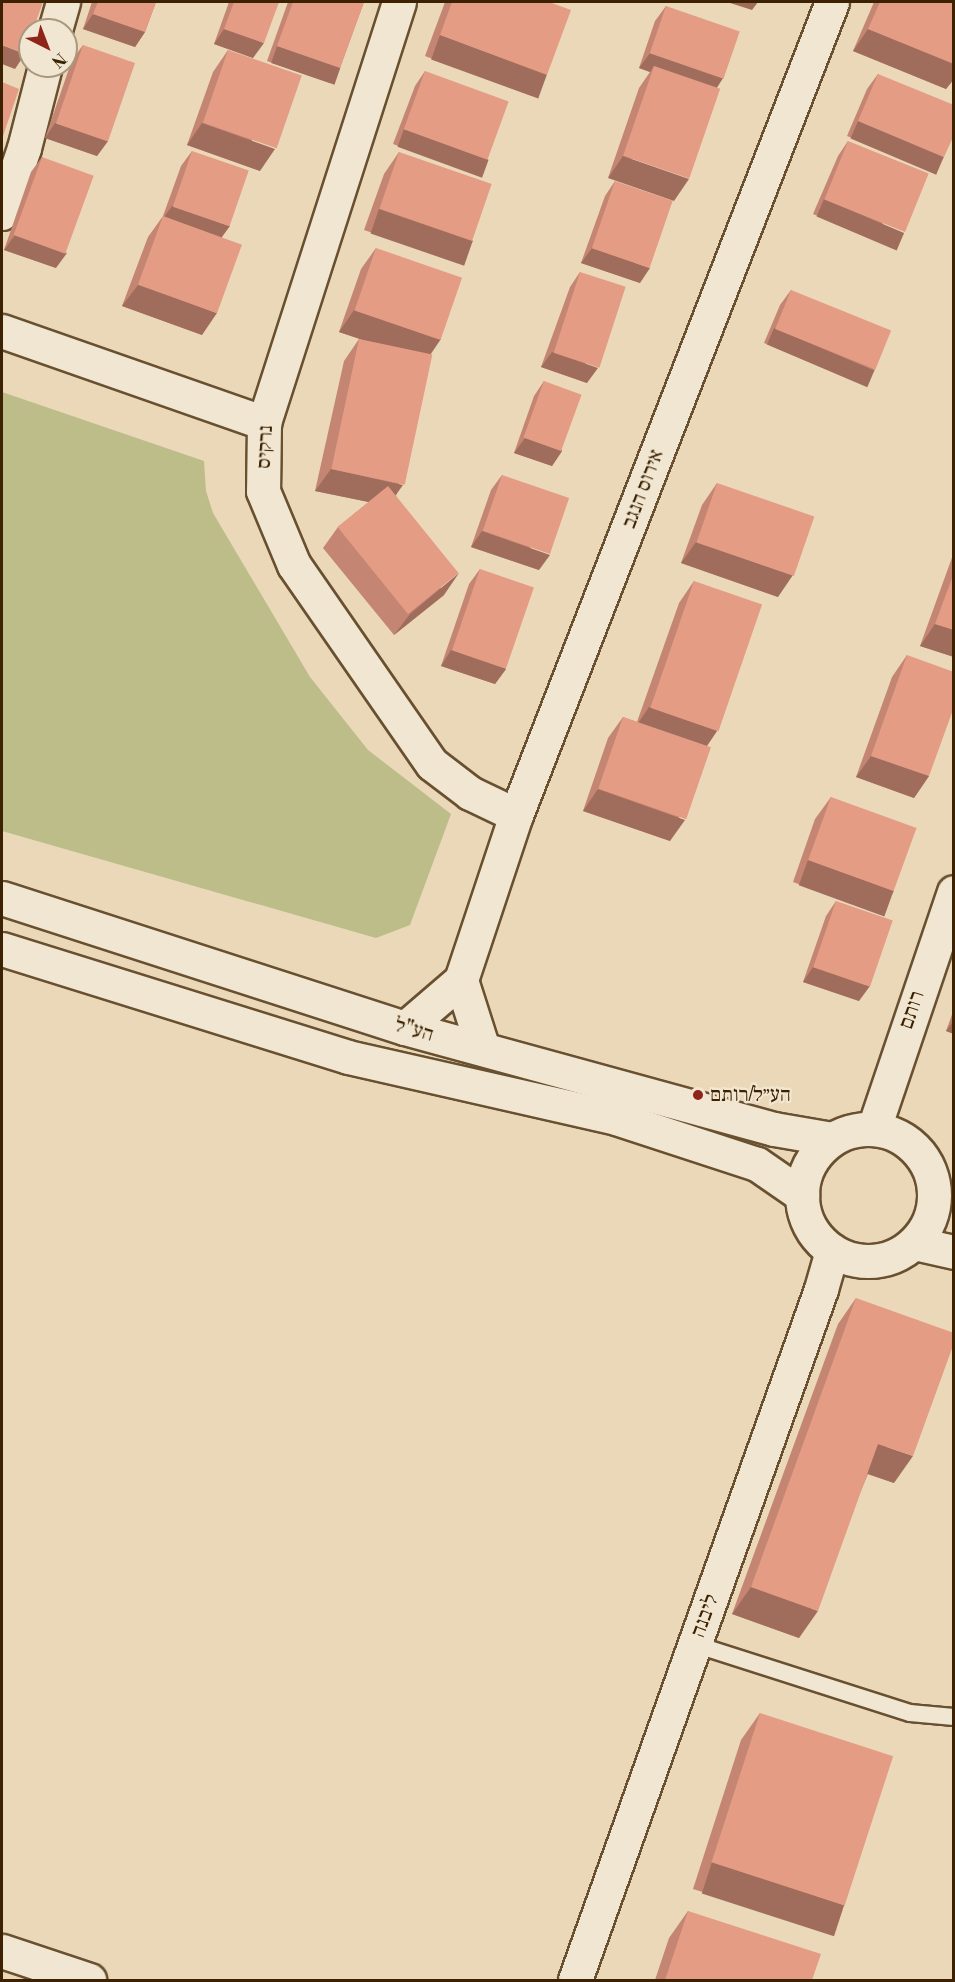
<!DOCTYPE html>
<meta charset="utf-8">
<style>
body{margin:0}
#map{position:relative;width:955px;height:1982px;overflow:hidden;background:#ead8b8;font-family:"Libre Bodoni","Frank Ruhl Libre",serif}
div>[style]{position:absolute}
.green>*{inset:0;background:#bdbd8a}
.roads{filter:drop-shadow(2px 0 #685030) drop-shadow(-2px 0 #685030) drop-shadow(0 2px #685030) drop-shadow(0 -2px #685030)}
.lane>*{height:16px;margin:-8px;padding:0 8px;transform-origin:8px;border-radius:8px;background:#f1e6d1}
.street>*{height:33px;margin:-16.5px;padding:0 16.5px;transform-origin:16.5px;border-radius:16.5px;background:#f1e6d1}
.secondary>*{height:33px;margin:-16.5px;padding:0 16.5px;transform-origin:16.5px;border-radius:16.5px;background:#f1e6d1}
.secondary>.ring{margin:-16.5px;padding:0;box-sizing:content-box;background:none;border:33px solid #f1e6d1;border-radius:50%}
.wall>*{inset:0;background:#c48672}
.shaded-wall>*{inset:0;background:#a06d5d;transform-origin:0 0}
.building>*{inset:0;background:#e49c85;transform-origin:0 0}
.dots>*{width:16px;height:16px;translate:-50% -50%;box-sizing:border-box;border:3px solid #f1e6d1;border-radius:50%}
span{translate:-50% -50%;white-space:nowrap;text-align:center;line-height:1.15;-webkit-text-stroke:4.5px #f1e6d1;paint-order:stroke}
.street-label{font-size:21px;color:#3c2202}
.poi-label{font-size:21px;color:#3c2202}
.left{translate:0 -50%;text-align:left}
.frame{position:absolute;inset:0;border:3px solid #3c2202;pointer-events:none}
.north{position:absolute;left:18px;top:18px;width:60px;height:60px;box-sizing:border-box;background:#f1e6d1;border:2px solid #a9987e;border-radius:50%;rotate:138deg;font-size:16px;font-weight:700;line-height:24px;text-align:center;color:#3c2202}
.north::after{content:'';display:block;margin:auto;width:21px;height:27px;background:#8f2418;clip-path:polygon(50% 0,100% 100%,50% 72%,0 100%)}
</style>
<div id="map">
<div class="green">
<div style="clip-path:polygon(2px 392px,204px 461px,206px 491px,213px 513px,310px 677px,368px 750px,451px 814px,410px 925px,376px 938px,2px 831px)"></div>
</div>
<div class="roads">
<div class="lane">
<div style="left:694px;top:1644px;width:227px;rotate:17.7deg"></div>
<div style="left:910px;top:1713px;width:44px;rotate:5.2deg"></div>
</div>
<div class="street">
<div style="left:399px;top:2px;width:442px;rotate:107.8deg"></div>
<div style="left:264px;top:423px;width:68px;rotate:90.8deg"></div>
<div style="left:263px;top:491px;width:80px;rotate:67.3deg"></div>
<div style="left:294px;top:565px;width:242px;rotate:55.3deg"></div>
<div style="left:432px;top:764px;width:48px;rotate:37.3deg"></div>
<div style="left:470px;top:793px;width:51px;rotate:25.6deg"></div>
<div style="left:55px;top:30px;width:29px;rotate:-74deg"></div>
<div style="left:2px;top:213px;width:69px;rotate:-71.3deg"></div>
<div style="left:24px;top:148px;width:85px;rotate:-75.6deg"></div>
<div style="left:2px;top:331px;width:278px;rotate:19.3deg"></div>
<div style="left:461px;top:980px;width:72px;rotate:72.3deg"></div>
<div style="left:405px;top:1028px;width:74px;rotate:-40.6deg"></div>
<div style="left:461px;top:980px;width:174px;rotate:-71.6deg"></div>
<div style="left:516px;top:815px;width:872px;rotate:-68.76deg"></div>
</div>
<div class="secondary">
<div style="left:2px;top:898px;width:423px;rotate:17.9deg"></div>
<div style="left:405px;top:1028px;width:383px;rotate:15.3deg"></div>
<div style="left:774px;top:1129px;width:59px;rotate:9.8deg"></div>
<div style="left:2px;top:949px;width:362px;rotate:17.3deg"></div>
<div style="left:348px;top:1057px;width:275px;rotate:12.8deg"></div>
<div style="left:616px;top:1118px;width:148px;rotate:18.1deg"></div>
<div style="left:757px;top:1164px;width:55px;rotate:34.6deg"></div>
<div style="left:874px;top:1128px;width:249px;rotate:-71.3deg"></div>
<div class="ring" style="left:802px;top:1129px;width:99px;height:99px"></div>
<div style="left:914px;top:1243px;width:41px;rotate:12.7deg"></div>
<div style="left:2px;top:1951px;width:92px;rotate:18.4deg"></div>
<div style="left:575px;top:1980px;width:733px;rotate:-70.4deg"></div>
<div style="left:821px;top:1289px;width:40px;rotate:-74deg"></div>
</div>
</div>
<div class="wall">
<div style="clip-path:polygon(92px 2px,156px 2px,145px 32px,135px 47px,83px 29px)"></div>
<div style="clip-path:polygon(229px 2px,279px 2px,253px 58px,214px 44px)"></div>
<div style="clip-path:polygon(288px 2px,364px 2px,340px 68px,330px 83px,267px 61px)"></div>
<div style="clip-path:polygon(445px 2px,549px 2px,532px 96px,425px 56px)"></div>
<div style="clip-path:polygon(874px 2px,954px 2px,954px 79px,946px 89px,853px 51px)"></div>
<div style="clip-path:polygon(666px 6px,723px 78px,717px 88px,608px 178px,639px 88px,650px 72px,639px 68px,655px 21px)"></div>
<div style="clip-path:polygon(83px 45px,108px 141px,97px 156px,45px 138px,72px 60px)"></div>
<div style="clip-path:polygon(228px 50px,260px 171px,187px 145px,213px 72px)"></div>
<div style="clip-path:polygon(425px 71px,488px 160px,477px 175px,393px 144px,415px 86px)"></div>
<div style="clip-path:polygon(878px 74px,944px 157px,934px 172px,847px 136px,867px 89px)"></div>
<div style="clip-path:polygon(848px 141px,893px 248px,813px 214px,838px 156px)"></div>
<div style="clip-path:polygon(192px 151px,222px 237px,202px 335px,122px 306px,148px 237px,163px 216px,181px 166px)"></div>
<div style="clip-path:polygon(399px 152px,473px 241px,458px 262px,364px 230px,384px 174px)"></div>
<div style="clip-path:polygon(42px 157px,56px 268px,4px 250px,31px 172px)"></div>
<div style="clip-path:polygon(615px 181px,640px 283px,581px 263px,605px 196px)"></div>
<div style="clip-path:polygon(376px 248px,430px 355px,396px 496px,444px 595px,394px 635px,323px 548px,338px 527px,369px 502px,315px 491px,344px 361px,359px 339px,366px 341px,339px 332px,361px 269px)"></div>
<div style="clip-path:polygon(580px 272px,587px 383px,541px 367px,570px 287px)"></div>
<div style="clip-path:polygon(791px 290px,875px 370px,864px 385px,764px 343px,780px 305px)"></div>
<div style="clip-path:polygon(544px 381px,562px 451px,552px 466px,514px 453px,534px 396px)"></div>
<div style="clip-path:polygon(502px 475px,539px 570px,471px 547px,491px 490px)"></div>
<div style="clip-path:polygon(717px 483px,778px 597px,681px 563px,702px 505px)"></div>
<div style="clip-path:polygon(954px 552px,954px 657px,920px 646px)"></div>
<div style="clip-path:polygon(480px 569px,506px 669px,495px 684px,441px 666px,469px 584px)"></div>
<div style="clip-path:polygon(694px 581px,717px 731px,707px 746px,670px 841px,583px 811px,608px 738px,623px 717px,637px 722px,679px 603px)"></div>
<div style="clip-path:polygon(907px 655px,929px 776px,914px 798px,856px 777px,892px 677px)"></div>
<div style="clip-path:polygon(831px 797px,894px 891px,879px 913px,793px 882px,815px 819px)"></div>
<div style="clip-path:polygon(836px 901px,859px 1001px,803px 982px,826px 916px)"></div>
<div style="clip-path:polygon(954px 1009px,954px 1034px,946px 1031px)"></div>
<div style="clip-path:polygon(856px 1298px,894px 1483px,868px 1474px,799px 1638px,732px 1614px,838px 1324px)"></div>
<div style="clip-path:polygon(760px 1713px,827px 1931px,693px 1889px,741px 1740px)"></div>
<div style="clip-path:polygon(688px 1911px,812px 1980px,655px 1980px,669px 1938px)"></div>
</div>
<div class="shaded-wall">
<div style="clip-path:polygon(727px 2px,758px 2px,752px 10px)"></div>
<div style="clip-path:polygon(93px 14px,145px 32px,135px 47px,83px 29px)"></div>
<div style="clip-path:polygon(224px 29px,264px 43px,253px 58px,214px 44px)"></div>
<div style="clip-path:polygon(868px 29px,954px 64px,954px 79px,946px 89px,853px 51px)"></div>
<div style="left:440px;top:35px;width:114px;height:26px;rotate:20deg"></div>
<div style="clip-path:polygon(2px 45px,25px 54px,15px 69px,2px 64px)"></div>
<div style="left:277px;top:46px;width:67px;height:18px;rotate:19deg"></div>
<div style="clip-path:polygon(650px 53px,723px 78px,713px 93px,654px 66px,650px 72px,639px 68px)"></div>
<div style="left:858px;top:121px;width:93px;height:19px;rotate:23deg"></div>
<div style="clip-path:polygon(55px 123px,108px 141px,97px 156px,45px 138px)"></div>
<div style="clip-path:polygon(202px 123px,275px 149px,260px 171px,187px 145px)"></div>
<div style="left:404px;top:129px;width:90px;height:19px;rotate:20deg"></div>
<div style="clip-path:polygon(623px 156px,689px 179px,674px 201px,608px 178px)"></div>
<div style="left:824px;top:199px;width:87px;height:19px;rotate:23deg"></div>
<div style="clip-path:polygon(172px 206px,230px 226px,219px 241px,161px 221px)"></div>
<div style="left:379px;top:209px;width:99px;height:26px;rotate:19deg"></div>
<div style="clip-path:polygon(15px 235px,67px 253px,56px 268px,4px 250px)"></div>
<div style="clip-path:polygon(592px 248px,650px 268px,640px 283px,581px 263px)"></div>
<div style="clip-path:polygon(138px 285px,217px 313px,202px 335px,122px 306px)"></div>
<div style="clip-path:polygon(354px 310px,441px 339px,426px 361px,339px 332px)"></div>
<div style="left:774px;top:328px;width:109px;height:18px;rotate:23deg"></div>
<div style="clip-path:polygon(552px 352px,598px 368px,587px 383px,541px 367px)"></div>
<div style="clip-path:polygon(525px 438px,562px 451px,552px 466px,514px 453px)"></div>
<div style="clip-path:polygon(331px 469px,403px 485px,388px 506px,315px 491px)"></div>
<div style="clip-path:polygon(482px 531px,550px 555px,539px 570px,471px 547px)"></div>
<div style="clip-path:polygon(696px 542px,793px 575px,778px 597px,681px 563px)"></div>
<div style="clip-path:polygon(459px 573px,444px 595px,394px 635px,410px 614px)"></div>
<div style="clip-path:polygon(935px 624px,954px 630px,954px 657px,920px 646px)"></div>
<div style="clip-path:polygon(451px 650px,506px 669px,495px 684px,441px 666px)"></div>
<div style="clip-path:polygon(649px 707px,717px 731px,702px 753px,634px 729px)"></div>
<div style="clip-path:polygon(871px 756px,929px 776px,914px 798px,856px 777px)"></div>
<div style="clip-path:polygon(598px 789px,685px 820px,670px 841px,583px 811px)"></div>
<div style="left:808px;top:860px;width:91px;height:27px;rotate:20deg"></div>
<div style="clip-path:polygon(813px 967px,870px 986px,859px 1001px,803px 982px)"></div>
<div style="clip-path:polygon(954px 1020px,954px 1034px,946px 1031px)"></div>
<div style="clip-path:polygon(878px 1444px,913px 1456px,894px 1483px,859px 1471px)"></div>
<div style="clip-path:polygon(751px 1587px,818px 1611px,799px 1638px,732px 1614px)"></div>
<div style="left:712px;top:1862px;width:139px;height:33px;rotate:18deg"></div>
</div>
<div class="building">
<div style="clip-path:polygon(2px 2px,43px 2px,33px 30px,30px 30px,30px 40px,25px 54px,2px 45px)"></div>
<div style="clip-path:polygon(98px 2px,156px 2px,145px 32px,93px 14px)"></div>
<div style="clip-path:polygon(234px 2px,279px 2px,264px 43px,224px 29px)"></div>
<div style="clip-path:polygon(293px 2px,364px 2px,340px 68px,277px 46px)"></div>
<div style="clip-path:polygon(452px 2px,549px 2px,571px 10px,547px 75px,440px 35px)"></div>
<div style="clip-path:polygon(880px 2px,954px 2px,954px 64px,868px 29px)"></div>
<div style="left:666px;top:6px;width:78px;height:50px;rotate:19deg"></div>
<div style="left:83px;top:45px;width:55px;height:83px;rotate:19deg"></div>
<div style="left:228px;top:50px;width:78px;height:77px;rotate:19deg"></div>
<div style="left:654px;top:66px;width:70px;height:95px;rotate:19deg"></div>
<div style="left:425px;top:71px;width:89px;height:62px;rotate:20deg"></div>
<div style="clip-path:polygon(878px 74px,954px 105px,954px 135px,944px 157px,858px 121px)"></div>
<div style="clip-path:polygon(2px 82px,19px 89px,2px 139px)"></div>
<div style="left:848px;top:141px;width:87px;height:63px;rotate:22deg"></div>
<div style="left:192px;top:151px;width:60px;height:59px;rotate:19deg"></div>
<div style="left:399px;top:152px;width:98px;height:60px;rotate:19deg"></div>
<div style="left:42px;top:157px;width:55px;height:83px;rotate:20deg"></div>
<div style="left:615px;top:181px;width:61px;height:71px;rotate:19deg"></div>
<div style="left:163px;top:216px;width:84px;height:73px;rotate:20deg"></div>
<div style="left:376px;top:248px;width:91px;height:66px;rotate:19deg"></div>
<div style="left:580px;top:272px;width:48px;height:85px;rotate:18deg"></div>
<div style="left:791px;top:290px;width:108px;height:42px;rotate:22deg"></div>
<div style="left:359px;top:339px;width:75px;height:133px;rotate:12deg"></div>
<div style="left:544px;top:381px;width:40px;height:60px;rotate:20deg"></div>
<div style="left:502px;top:475px;width:71px;height:59px;rotate:19deg"></div>
<div style="left:717px;top:483px;width:103px;height:63px;rotate:19deg"></div>
<div style="left:388px;top:486px;width:112px;height:65px;rotate:51deg"></div>
<div style="left:480px;top:569px;width:57px;height:86px;rotate:19deg"></div>
<div style="clip-path:polygon(954px 573px,954px 630px,935px 624px)"></div>
<div style="left:694px;top:581px;width:72px;height:134px;rotate:19deg"></div>
<div style="clip-path:polygon(907px 655px,954px 672px,954px 707px,929px 776px,871px 756px)"></div>
<div style="left:623px;top:717px;width:93px;height:76px;rotate:19deg"></div>
<div style="left:831px;top:797px;width:91px;height:67px;rotate:20deg"></div>
<div style="left:836px;top:901px;width:60px;height:70px;rotate:19deg"></div>
<div style="clip-path:polygon(856px 1298px,954px 1333px,954px 1343px,913px 1456px,878px 1444px,818px 1611px,751px 1587px)"></div>
<div style="left:760px;top:1713px;width:140px;height:157px;rotate:18deg"></div>
<div style="clip-path:polygon(688px 1911px,821px 1954px,812px 1980px,665px 1980px)"></div>
</div>
<div class="dots">
<div style="left:698px;top:1095px;background:#8f2418"></div>
</div>
<div class="street-label">
<span style="left:265px;top:447px;rotate:-87deg">נרקיס</span>
<span style="left:643px;top:489px;rotate:-69deg">אירוס הנגב</span>
<span style="left:912px;top:1010px;rotate:-71deg">רותם</span>
<span style="left:414px;top:1030px;rotate:16deg">הע"ל</span>
<span style="left:705px;top:1616px;rotate:-70deg">ליבנה</span>
</div>
<div class="poi-label">
<span class="left" style="left:710px;top:1095px">הע״ל/רותם</span>
</div>
<div class="frame"></div>
<div class="north">N</div>
</div>
